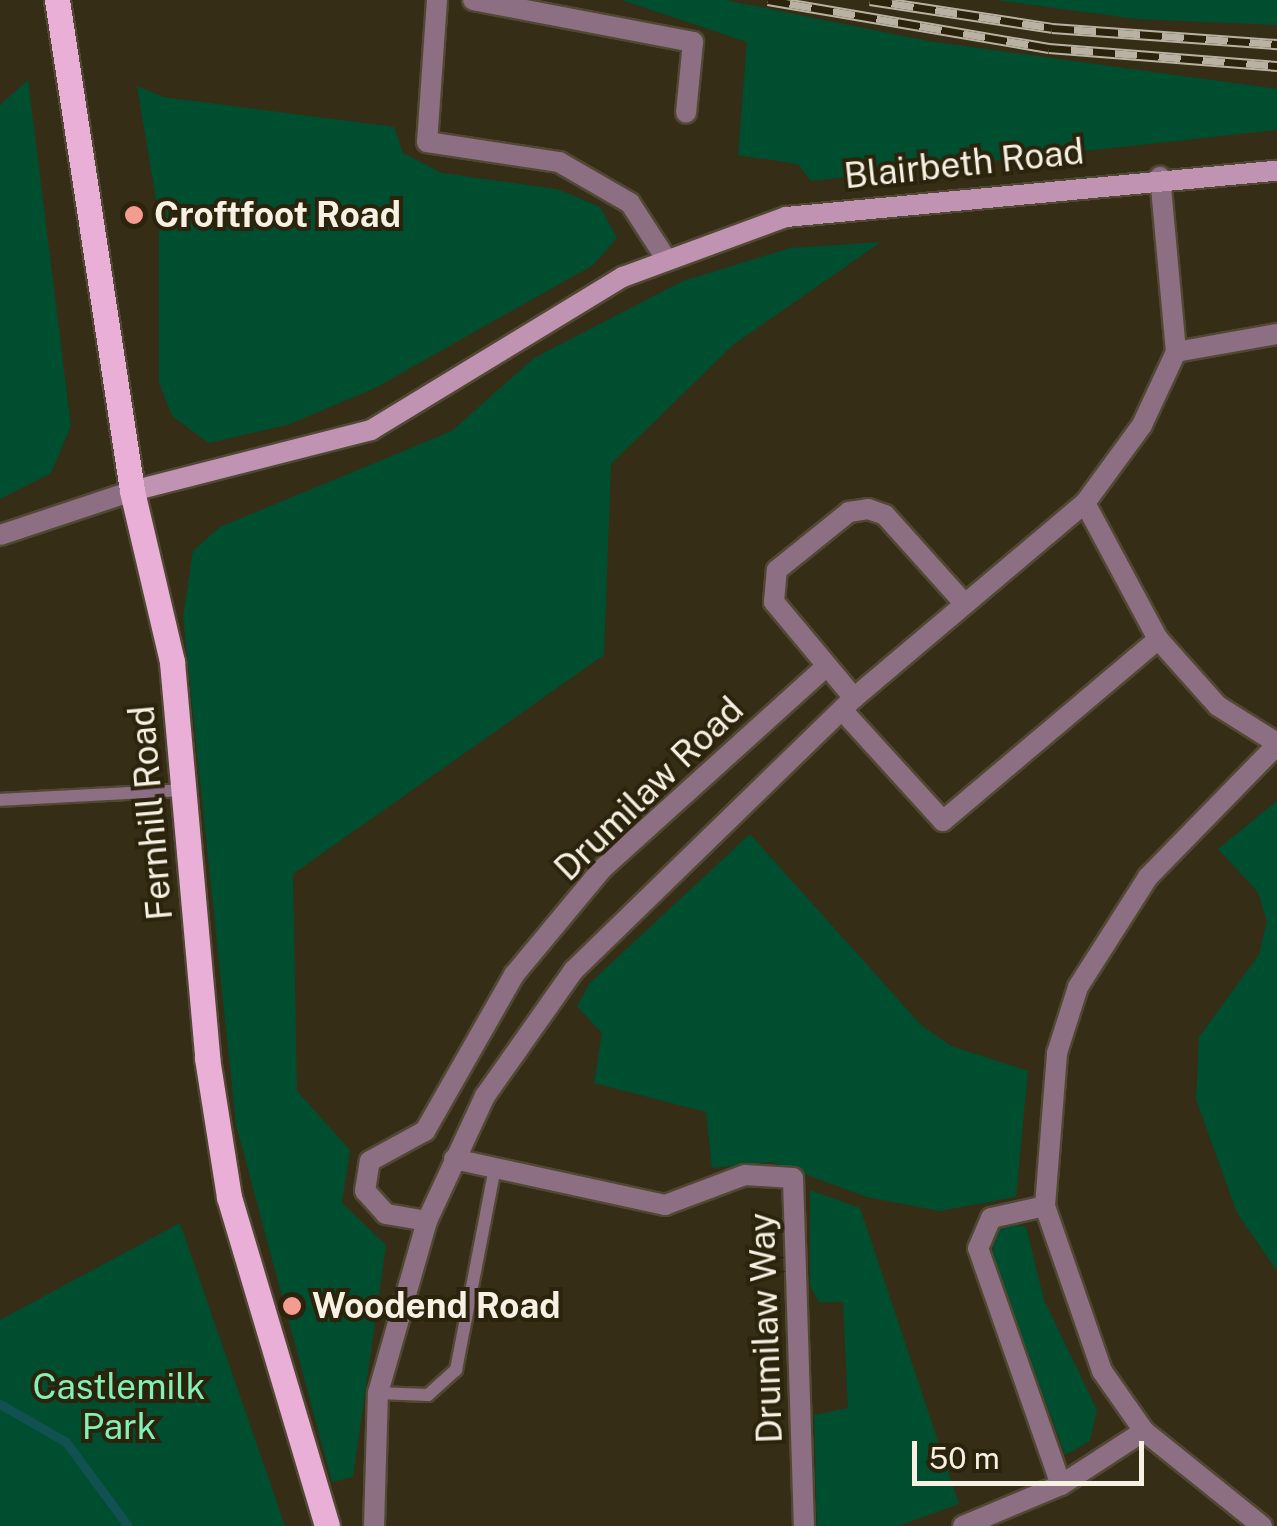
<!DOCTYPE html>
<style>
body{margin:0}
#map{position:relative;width:1277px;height:1526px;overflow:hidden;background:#362d17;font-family:"Public Sans",sans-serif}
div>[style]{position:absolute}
.green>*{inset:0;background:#004e30}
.stream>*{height:9px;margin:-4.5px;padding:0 4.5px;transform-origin:4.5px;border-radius:4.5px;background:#125152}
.roads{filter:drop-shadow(2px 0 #514834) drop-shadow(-2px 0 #514834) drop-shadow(0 2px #514834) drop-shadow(0 -2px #514834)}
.service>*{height:12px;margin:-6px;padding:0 6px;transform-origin:6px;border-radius:6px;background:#8c6f82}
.minor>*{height:20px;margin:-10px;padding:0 10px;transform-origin:10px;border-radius:10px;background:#8c6f82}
.tertiary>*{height:20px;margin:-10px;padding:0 10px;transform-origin:10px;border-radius:10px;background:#8c6f82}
.secondary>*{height:20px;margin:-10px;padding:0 10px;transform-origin:10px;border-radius:10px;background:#c193b2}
.primary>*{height:25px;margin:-12.5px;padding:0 12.5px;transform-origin:12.5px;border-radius:12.5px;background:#eaafd7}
.rail>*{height:11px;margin-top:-5.5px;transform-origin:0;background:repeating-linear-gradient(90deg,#2c230d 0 22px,#b9b2a2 0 44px);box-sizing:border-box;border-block:2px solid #b9b2a2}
.dots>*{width:28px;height:28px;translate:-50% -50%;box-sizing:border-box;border:5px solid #2c230d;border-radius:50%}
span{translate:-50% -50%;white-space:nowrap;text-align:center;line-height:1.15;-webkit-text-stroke:8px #2c230d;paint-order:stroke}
.street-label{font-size:35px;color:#f7f1e4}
.poi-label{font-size:35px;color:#f7f1e4;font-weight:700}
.left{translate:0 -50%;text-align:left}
.park-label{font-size:35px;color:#81f1b8}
.scale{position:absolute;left:912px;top:1441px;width:232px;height:45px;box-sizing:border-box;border:5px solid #f7f1e4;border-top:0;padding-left:12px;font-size:30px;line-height:35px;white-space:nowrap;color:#f7f1e4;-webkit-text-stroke:8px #2c230d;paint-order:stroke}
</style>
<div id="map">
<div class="green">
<div style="clip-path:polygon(622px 0,725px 0,928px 41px,1277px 89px,1277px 130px,811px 181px,798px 164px,738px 155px,747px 42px)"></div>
<div style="clip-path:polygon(995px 0,1277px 0,1277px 25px,1136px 19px)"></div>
<div style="clip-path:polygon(28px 80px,71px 426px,51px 473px,0 499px,0 105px)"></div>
<div style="clip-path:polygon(137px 86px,163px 97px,394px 127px,403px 153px,442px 173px,557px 189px,600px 207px,617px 238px,593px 265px,375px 388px,290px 424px,209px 443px,172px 416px,159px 382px,159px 217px)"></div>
<div style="clip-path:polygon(881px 242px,733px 345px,611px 464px,604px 655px,293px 874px,297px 1091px,350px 1150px,342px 1203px,386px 1245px,353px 1477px,332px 1482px,236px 1125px,183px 618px,193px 551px,220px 527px,452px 431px,534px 358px,683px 281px,790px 248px)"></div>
<div style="clip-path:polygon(1277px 801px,1277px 1271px,1237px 1213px,1196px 1099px,1199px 1037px,1259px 955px,1267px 922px,1258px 892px,1218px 849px)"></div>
<div style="clip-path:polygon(750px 834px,921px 1025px,951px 1046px,1028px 1071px,1016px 1197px,940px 1211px,867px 1197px,772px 1162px,712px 1168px,706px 1112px,594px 1083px,602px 1033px,577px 1006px,590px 983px)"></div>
<div style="clip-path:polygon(810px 1190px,860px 1208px,959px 1504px,898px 1526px,817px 1526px,814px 1415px,848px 1408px,843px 1302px,819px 1302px,810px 1286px)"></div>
<div style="clip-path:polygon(180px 1223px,285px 1526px,0 1526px,0 1320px)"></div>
<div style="clip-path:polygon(1007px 1223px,1026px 1227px,1044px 1300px,1097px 1410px,1090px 1441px,1065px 1455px,993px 1259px,993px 1235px)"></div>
</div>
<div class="stream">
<div style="left:0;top:1404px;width:76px;rotate:29.9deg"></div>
<div style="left:66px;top:1442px;width:104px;rotate:53.6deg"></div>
</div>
<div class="roads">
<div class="service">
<div style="left:0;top:800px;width:186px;rotate:-3.1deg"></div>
<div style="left:378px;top:1393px;width:50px;rotate:2.3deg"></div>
<div style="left:428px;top:1395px;width:38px;rotate:-42deg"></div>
<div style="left:456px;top:1370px;width:207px;rotate:-79.1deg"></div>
</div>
<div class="minor">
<div style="left:437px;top:0;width:142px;rotate:94deg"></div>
<div style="left:427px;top:142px;width:134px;rotate:8.6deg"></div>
<div style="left:559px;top:162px;width:82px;rotate:30deg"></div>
<div style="left:630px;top:203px;width:64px;rotate:57.1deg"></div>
<div style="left:473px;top:0;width:224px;rotate:10.8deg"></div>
<div style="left:693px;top:42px;width:71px;rotate:95.6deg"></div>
<div style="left:1176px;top:352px;width:103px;rotate:-10.1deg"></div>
<div style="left:1085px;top:503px;width:154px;rotate:61.8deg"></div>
<div style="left:1158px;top:639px;width:90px;rotate:48.2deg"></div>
<div style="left:1218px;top:706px;width:70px;rotate:32.1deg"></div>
<div style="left:854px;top:698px;width:125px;rotate:-129.8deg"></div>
<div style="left:774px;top:602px;width:32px;rotate:-85deg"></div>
<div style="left:777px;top:570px;width:92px;rotate:-38.9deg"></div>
<div style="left:849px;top:512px;width:19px;rotate:-9deg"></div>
<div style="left:868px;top:509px;width:18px;rotate:19deg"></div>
<div style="left:885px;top:515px;width:118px;rotate:48.1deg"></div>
<div style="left:842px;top:710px;width:150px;rotate:47.7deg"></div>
<div style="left:943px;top:821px;width:282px;rotate:-40.2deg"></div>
<div style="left:454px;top:1159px;width:216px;rotate:12.3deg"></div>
<div style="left:665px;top:1205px;width:85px;rotate:-20.6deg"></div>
<div style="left:745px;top:1175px;width:48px;rotate:3.6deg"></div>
<div style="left:793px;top:1178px;width:348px;rotate:88.2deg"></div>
<div style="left:1045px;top:1206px;width:55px;rotate:167.5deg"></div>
<div style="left:991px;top:1218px;width:33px;rotate:113deg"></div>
<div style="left:978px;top:1248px;width:251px;rotate:70.7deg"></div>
<div style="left:427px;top:1221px;width:42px;rotate:-170.3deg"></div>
<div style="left:386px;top:1214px;width:31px;rotate:-132deg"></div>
<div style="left:365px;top:1191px;width:30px;rotate:-81deg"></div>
<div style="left:370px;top:1161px;width:63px;rotate:-28.6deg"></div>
<div style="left:425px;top:1131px;width:180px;rotate:-60.3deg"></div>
<div style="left:514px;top:975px;width:138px;rotate:-50.3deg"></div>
<div style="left:602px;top:869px;width:303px;rotate:-42.1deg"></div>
<div style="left:374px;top:1526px;width:133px;rotate:-88.3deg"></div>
<div style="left:378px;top:1393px;width:179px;rotate:-74.1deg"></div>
<div style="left:427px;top:1221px;width:138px;rotate:-65.1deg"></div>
<div style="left:485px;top:1096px;width:154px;rotate:-54.8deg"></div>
<div style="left:574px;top:970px;width:390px;rotate:-44.2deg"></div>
<div style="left:854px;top:698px;width:302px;rotate:-40.2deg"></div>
<div style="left:1085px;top:503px;width:97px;rotate:-53.8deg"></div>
<div style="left:1142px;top:425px;width:81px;rotate:-65deg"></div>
<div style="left:1176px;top:352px;width:176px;rotate:-95.2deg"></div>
<div style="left:963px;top:1526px;width:106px;rotate:-22.7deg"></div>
<div style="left:1061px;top:1485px;width:99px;rotate:-33deg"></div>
<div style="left:1262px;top:1526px;width:151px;rotate:-141.2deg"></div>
<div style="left:1144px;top:1431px;width:73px;rotate:-125deg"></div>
<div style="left:1102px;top:1371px;width:175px;rotate:-109.1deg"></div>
<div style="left:1045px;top:1206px;width:153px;rotate:-85.5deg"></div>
<div style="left:1057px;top:1053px;width:69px;rotate:-72.3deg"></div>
<div style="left:1078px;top:987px;width:130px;rotate:-57.5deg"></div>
<div style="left:1148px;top:877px;width:185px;rotate:-45.7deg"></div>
</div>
<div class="tertiary">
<div style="left:0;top:535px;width:139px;rotate:-18.4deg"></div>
</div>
<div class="secondary">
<div style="left:132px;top:491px;width:247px;rotate:-14.3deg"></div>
<div style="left:371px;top:430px;width:295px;rotate:-31.3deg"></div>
<div style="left:623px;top:277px;width:174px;rotate:-20.2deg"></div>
<div style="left:786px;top:217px;width:493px;rotate:-5.4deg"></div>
</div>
<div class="primary">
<div style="left:57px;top:0;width:497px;rotate:81.3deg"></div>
<div style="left:132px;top:491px;width:176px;rotate:76.8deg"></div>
<div style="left:172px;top:662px;width:398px;rotate:84.9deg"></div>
<div style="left:207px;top:1058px;width:141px;rotate:81deg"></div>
<div style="left:229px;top:1197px;width:343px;rotate:73.4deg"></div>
</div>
</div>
<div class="rail">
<div style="left:768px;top:0;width:285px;rotate:9.7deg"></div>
<div style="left:1049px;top:48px;width:229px;rotate:4.5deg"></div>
<div style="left:870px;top:0;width:184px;rotate:8.7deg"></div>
<div style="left:1052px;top:28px;width:226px;rotate:4.1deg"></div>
</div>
<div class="dots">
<div style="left:134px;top:215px;background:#f59c91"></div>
<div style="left:292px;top:1306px;background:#f59c91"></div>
</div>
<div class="street-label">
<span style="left:964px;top:164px;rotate:-6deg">Blairbeth Road</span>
<span style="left:649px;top:789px;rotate:-44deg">Drumilaw Road</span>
<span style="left:151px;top:813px;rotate:-95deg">Fernhill Road</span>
<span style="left:766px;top:1328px;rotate:-92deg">Drumilaw Way</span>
</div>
<div class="poi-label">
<span class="left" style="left:154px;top:215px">Croftfoot Road</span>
<span class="left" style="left:312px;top:1306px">Woodend Road</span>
</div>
<div class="park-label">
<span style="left:119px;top:1407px">Castlemilk<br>Park</span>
</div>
<div class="scale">50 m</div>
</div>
